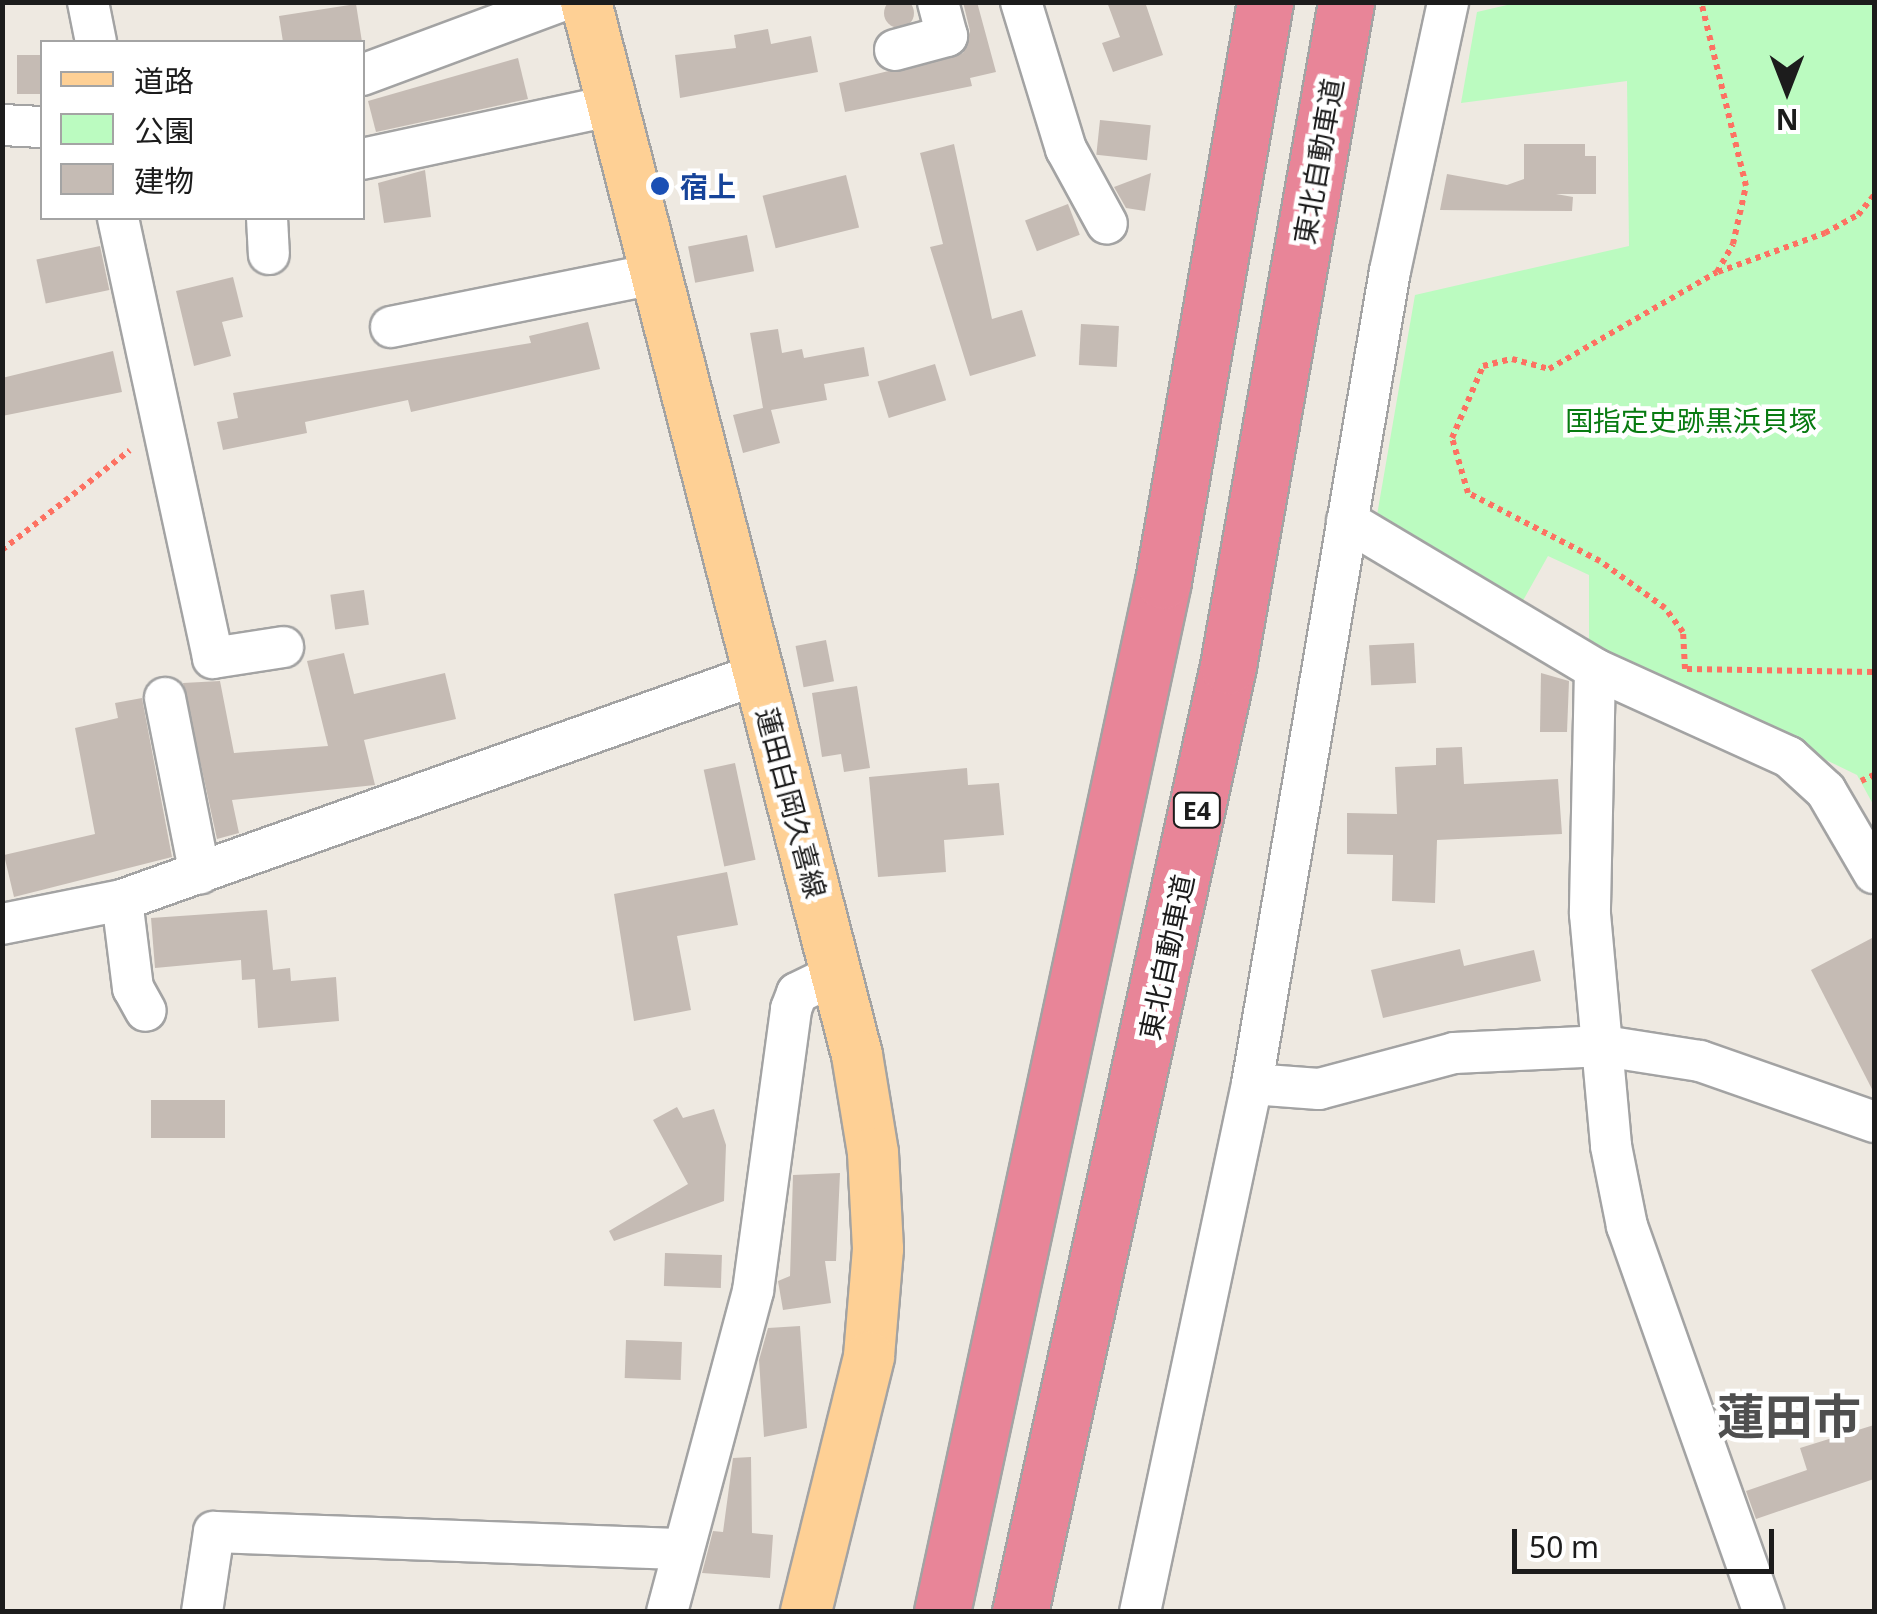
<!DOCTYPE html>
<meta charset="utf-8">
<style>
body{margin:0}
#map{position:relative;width:1877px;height:1614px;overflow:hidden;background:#eee9e1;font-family:"Noto Sans","Noto Sans JP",sans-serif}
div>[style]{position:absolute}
.park>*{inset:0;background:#bbfbc0}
.building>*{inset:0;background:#c5bbb4;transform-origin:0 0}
.round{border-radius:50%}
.path>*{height:6px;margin-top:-3px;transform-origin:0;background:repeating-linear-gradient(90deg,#fd7162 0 5px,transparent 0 10px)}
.roads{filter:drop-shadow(2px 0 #a3a3a3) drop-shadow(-2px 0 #a3a3a3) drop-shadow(0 2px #a3a3a3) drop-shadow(0 -2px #a3a3a3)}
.minor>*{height:40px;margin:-20px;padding:0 20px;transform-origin:20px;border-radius:20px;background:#fff}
.major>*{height:50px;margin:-25px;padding:0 25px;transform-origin:25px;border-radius:25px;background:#fed095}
.highway>*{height:55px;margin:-27.5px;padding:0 27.5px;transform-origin:27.5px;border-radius:27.5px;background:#e88598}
.dots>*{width:28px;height:28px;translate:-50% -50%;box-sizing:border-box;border:5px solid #fff;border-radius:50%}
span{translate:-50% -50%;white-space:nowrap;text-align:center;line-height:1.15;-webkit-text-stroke:9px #fff;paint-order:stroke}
.shield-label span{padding:2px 8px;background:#fff;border:2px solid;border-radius:8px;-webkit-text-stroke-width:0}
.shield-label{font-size:25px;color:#1c1c1c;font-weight:700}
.street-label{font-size:28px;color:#1c1c1c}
.transit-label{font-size:28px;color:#164399;font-weight:700}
.left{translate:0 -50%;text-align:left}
.park-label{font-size:28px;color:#087b11}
.town-label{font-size:48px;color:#4f4f4f;font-weight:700}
.frame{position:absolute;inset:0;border:5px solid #1c1c1c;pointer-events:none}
.legend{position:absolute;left:40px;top:40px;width:325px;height:180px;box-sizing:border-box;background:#fff;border:2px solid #a4a4a4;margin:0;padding:12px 18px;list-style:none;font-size:30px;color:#1c1c1c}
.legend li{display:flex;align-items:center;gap:20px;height:50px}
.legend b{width:50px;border:2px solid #a4a4a4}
.north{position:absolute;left:1737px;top:40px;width:100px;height:100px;-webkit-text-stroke:8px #fff;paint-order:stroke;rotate:180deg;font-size:28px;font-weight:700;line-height:40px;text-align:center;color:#1c1c1c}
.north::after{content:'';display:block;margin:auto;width:35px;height:45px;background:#1c1c1c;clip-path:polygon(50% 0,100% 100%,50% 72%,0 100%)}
.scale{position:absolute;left:1512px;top:1529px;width:262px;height:45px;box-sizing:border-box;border:5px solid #1c1c1c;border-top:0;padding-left:12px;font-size:30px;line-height:35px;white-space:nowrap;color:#1c1c1c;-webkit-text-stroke:8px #fff;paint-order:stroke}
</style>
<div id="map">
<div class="park">
<div style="clip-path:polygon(1520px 2px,1874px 3px,1874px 806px,1857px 775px,1589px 645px,1589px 575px,1548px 556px,1520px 606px,1376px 521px,1415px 295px,1629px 246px,1627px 81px,1461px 103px,1477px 12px)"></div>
</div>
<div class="building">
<div class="round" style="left:884px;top:-2px;width:30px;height:30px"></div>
<div style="clip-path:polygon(963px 2px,977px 2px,996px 72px,970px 78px,972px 86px,845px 112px,839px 83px,963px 53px,970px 31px)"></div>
<div style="clip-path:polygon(1107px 2px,1145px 2px,1163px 55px,1113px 72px,1102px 43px,1120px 37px)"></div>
<div style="clip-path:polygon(356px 4px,362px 42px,283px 42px,279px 16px)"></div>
<div style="clip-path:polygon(768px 29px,771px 44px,811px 36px,818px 72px,680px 98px,675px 55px,736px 48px,734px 35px)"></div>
<div style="left:17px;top:55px;width:25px;height:39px"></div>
<div style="clip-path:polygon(518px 58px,528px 99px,376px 132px,368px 101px)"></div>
<div style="left:1100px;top:120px;width:51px;height:35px;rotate:6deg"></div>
<div style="clip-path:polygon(954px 144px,992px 319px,1022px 310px,1036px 356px,970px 376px,930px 247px,943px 244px,920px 153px)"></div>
<div style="clip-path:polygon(1524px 144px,1585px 144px,1585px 156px,1596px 156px,1596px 194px,1556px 194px,1573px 197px,1572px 211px,1440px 210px,1447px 174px,1507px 185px,1524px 179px)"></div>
<div style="clip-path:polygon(425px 170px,431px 217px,384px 223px,378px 183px)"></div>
<div style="clip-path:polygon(1151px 173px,1145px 211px,1126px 208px,1114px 187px)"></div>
<div style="left:846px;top:175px;width:54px;height:86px;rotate:76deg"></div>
<div style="left:1068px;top:204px;width:33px;height:46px;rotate:69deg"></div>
<div style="left:747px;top:235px;width:37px;height:60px;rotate:79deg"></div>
<div style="left:100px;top:246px;width:45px;height:65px;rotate:78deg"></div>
<div style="clip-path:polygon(233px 277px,243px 317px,222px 322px,231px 356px,194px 366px,176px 291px)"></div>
<div style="clip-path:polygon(588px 322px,600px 369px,411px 412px,408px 400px,305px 422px,307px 433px,223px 450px,217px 422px,238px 418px,233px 393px,531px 343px,529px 336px)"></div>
<div style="left:1081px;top:324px;width:38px;height:41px;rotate:3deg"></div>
<div style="clip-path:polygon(778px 329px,782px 353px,802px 349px,804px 358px,864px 347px,869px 376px,824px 384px,827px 400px,771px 410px,780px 443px,743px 453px,733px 415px,763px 408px,750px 333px)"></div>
<div style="clip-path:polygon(113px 351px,122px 392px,2px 416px,2px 378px)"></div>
<div style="left:935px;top:364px;width:38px;height:60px;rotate:73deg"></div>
<div style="left:364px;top:590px;width:35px;height:34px;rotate:82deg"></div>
<div style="left:826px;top:640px;width:42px;height:31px;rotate:79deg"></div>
<div style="left:1414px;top:643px;width:40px;height:45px;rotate:87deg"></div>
<div style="clip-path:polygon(344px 653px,354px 694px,445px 673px,456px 719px,364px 740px,375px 785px,232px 800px,239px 833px,217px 839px,183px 683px,220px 681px,234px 753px,328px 746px,307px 661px)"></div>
<div style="clip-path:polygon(1541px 673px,1569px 681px,1567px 732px,1540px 732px)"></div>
<div style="clip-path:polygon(857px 686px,870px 768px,844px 772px,841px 754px,822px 757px,812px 693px)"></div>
<div style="clip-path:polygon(142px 698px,172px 857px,14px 897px,4px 855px,95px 834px,75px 728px,118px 718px,115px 703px)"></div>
<div style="clip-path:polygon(1462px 747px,1464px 784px,1558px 779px,1562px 834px,1437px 840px,1435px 903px,1392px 901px,1393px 855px,1347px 854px,1347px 813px,1397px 814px,1395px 767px,1436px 765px,1436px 748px)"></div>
<div style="left:735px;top:763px;width:99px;height:32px;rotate:78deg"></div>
<div style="clip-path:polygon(967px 768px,968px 785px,999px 783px,1004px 835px,944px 840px,946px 872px,878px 877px,869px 777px)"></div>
<div style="clip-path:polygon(727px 872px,738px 925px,677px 936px,691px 1010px,634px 1021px,614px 894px)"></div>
<div style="clip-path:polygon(267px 910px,273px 970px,290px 968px,291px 981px,336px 977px,339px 1021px,258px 1028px,255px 979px,242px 980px,241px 960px,155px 968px,151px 918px)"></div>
<div style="clip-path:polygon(1874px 937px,1874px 1093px,1811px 970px)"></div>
<div style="clip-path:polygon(1460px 949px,1464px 966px,1534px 950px,1541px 981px,1383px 1018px,1371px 970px)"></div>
<div style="left:151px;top:1100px;width:74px;height:38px"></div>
<div style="clip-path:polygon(677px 1107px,683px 1118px,714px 1109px,726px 1145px,724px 1201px,614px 1241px,609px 1231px,688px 1184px,653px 1120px)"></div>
<div style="clip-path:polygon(840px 1173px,836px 1261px,825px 1261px,831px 1303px,783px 1310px,778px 1281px,790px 1276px,793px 1175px)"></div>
<div style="left:665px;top:1253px;width:57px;height:33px;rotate:2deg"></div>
<div style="clip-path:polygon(800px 1326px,807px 1428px,764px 1437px,759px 1360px,768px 1328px)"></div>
<div style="left:626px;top:1340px;width:56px;height:38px;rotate:2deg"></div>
<div style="clip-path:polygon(1874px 1425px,1874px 1479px,1756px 1519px,1746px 1491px,1807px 1470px,1800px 1448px)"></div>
<div style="clip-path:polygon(751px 1457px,752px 1533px,773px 1535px,770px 1578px,702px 1573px,713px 1531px,723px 1532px,733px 1458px)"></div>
</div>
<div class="path">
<div style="left:1718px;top:272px;width:114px;rotate:-20deg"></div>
<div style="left:1825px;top:233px;width:38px;rotate:-29deg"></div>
<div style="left:1858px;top:215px;width:26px;rotate:-51deg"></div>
<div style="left:2px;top:550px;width:162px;rotate:-38deg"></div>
<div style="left:1685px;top:669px;width:37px;rotate:-93deg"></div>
<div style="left:1683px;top:632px;width:30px;rotate:-127deg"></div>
<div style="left:1665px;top:608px;width:80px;rotate:-144.1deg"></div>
<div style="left:1600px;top:561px;width:148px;rotate:-152.7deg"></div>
<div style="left:1468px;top:493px;width:57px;rotate:-106.2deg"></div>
<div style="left:1452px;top:438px;width:78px;rotate:-66.7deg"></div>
<div style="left:1483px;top:366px;width:30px;rotate:-14deg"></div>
<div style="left:1512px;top:359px;width:38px;rotate:15deg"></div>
<div style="left:1549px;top:369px;width:194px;rotate:-30deg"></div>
<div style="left:1717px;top:272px;width:32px;rotate:-60deg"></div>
<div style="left:1733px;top:244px;width:59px;rotate:-77.4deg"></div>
<div style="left:1746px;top:186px;width:189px;rotate:-103.7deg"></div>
<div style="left:1687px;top:669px;width:187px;rotate:0.9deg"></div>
<div style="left:1861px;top:781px;width:14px;rotate:-25deg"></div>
</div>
<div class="roads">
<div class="minor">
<div style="left:88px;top:2px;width:41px;rotate:78.7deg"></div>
<div style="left:1021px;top:2px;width:154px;rotate:73deg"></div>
<div style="left:1066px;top:149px;width:85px;rotate:61.3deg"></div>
<div style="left:895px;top:50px;width:54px;rotate:-15.1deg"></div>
<div style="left:947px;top:36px;width:35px;rotate:-105deg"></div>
<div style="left:362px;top:75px;width:209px;rotate:-20.4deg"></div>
<div style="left:2px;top:125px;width:40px;rotate:2.9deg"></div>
<div style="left:362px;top:159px;width:257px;rotate:-12.1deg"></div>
<div style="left:118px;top:218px;width:450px;rotate:77.8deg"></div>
<div style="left:213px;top:658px;width:71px;rotate:-8.9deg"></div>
<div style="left:267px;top:218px;width:36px;rotate:87deg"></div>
<div style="left:391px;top:327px;width:272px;rotate:-11.4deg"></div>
<div style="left:1347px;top:521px;width:289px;rotate:30.8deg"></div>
<div style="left:1595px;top:669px;width:213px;rotate:24.4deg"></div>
<div style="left:1789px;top:757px;width:50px;rotate:42.6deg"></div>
<div style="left:1826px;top:791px;width:95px;rotate:59.7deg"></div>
<div style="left:1595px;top:669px;width:245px;rotate:91.2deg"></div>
<div style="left:1590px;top:914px;width:233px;rotate:84.8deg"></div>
<div style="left:1611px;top:1146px;width:82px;rotate:78.7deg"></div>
<div style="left:1627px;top:1226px;width:410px;rotate:70.5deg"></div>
<div style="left:165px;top:698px;width:179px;rotate:78.8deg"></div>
<div style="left:122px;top:900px;width:89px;rotate:82.9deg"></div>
<div style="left:133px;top:988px;width:26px;rotate:61deg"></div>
<div style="left:2px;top:924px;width:122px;rotate:-11.3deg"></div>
<div style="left:122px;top:900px;width:675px;rotate:-19.56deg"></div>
<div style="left:1252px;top:1084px;width:67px;rotate:4.3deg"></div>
<div style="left:1319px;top:1089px;width:140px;rotate:-14.9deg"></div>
<div style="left:1454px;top:1053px;width:150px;rotate:-2.7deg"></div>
<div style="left:1604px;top:1046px;width:97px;rotate:8.9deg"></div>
<div style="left:1700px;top:1061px;width:184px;rotate:19.3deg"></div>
<div style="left:202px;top:1612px;width:81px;rotate:-81.5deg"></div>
<div style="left:214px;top:1532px;width:464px;rotate:2.1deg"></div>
<div style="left:667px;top:1612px;width:332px;rotate:-75deg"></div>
<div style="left:753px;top:1291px;width:285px;rotate:-82.3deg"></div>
<div style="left:791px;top:1009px;width:17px;rotate:-69deg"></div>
<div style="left:797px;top:993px;width:43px;rotate:-26deg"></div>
<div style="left:1140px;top:1612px;width:540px;rotate:-78.02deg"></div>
<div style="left:1252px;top:1084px;width:825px;rotate:-80.37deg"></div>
<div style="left:1390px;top:271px;width:275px;rotate:-77.8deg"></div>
</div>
<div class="major">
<div style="left:586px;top:2px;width:1087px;rotate:75.57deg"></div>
<div style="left:857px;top:1055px;width:99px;rotate:80.7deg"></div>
<div style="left:873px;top:1153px;width:96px;rotate:87deg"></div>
<div style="left:878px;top:1249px;width:108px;rotate:94.8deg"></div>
<div style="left:869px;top:1357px;width:263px;rotate:103.9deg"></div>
</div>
<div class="highway">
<div style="left:942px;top:1612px;width:1054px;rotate:-77.9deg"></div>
<div style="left:1163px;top:581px;width:588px;rotate:-80.01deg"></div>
<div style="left:1020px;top:1612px;width:969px;rotate:-77.6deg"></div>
<div style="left:1228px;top:666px;width:674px;rotate:-79.92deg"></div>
</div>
</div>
<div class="dots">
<div style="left:660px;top:186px;background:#1a4fb4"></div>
</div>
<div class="shield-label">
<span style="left:1197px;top:810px">E4</span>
</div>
<div class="street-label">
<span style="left:1318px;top:161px;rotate:-80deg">東北自動車道</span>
<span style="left:792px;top:803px;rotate:75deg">蓮田白岡久喜線</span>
<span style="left:1166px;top:957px;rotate:-78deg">東北自動車道</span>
</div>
<div class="transit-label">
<span class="left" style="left:680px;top:186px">宿上</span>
</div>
<div class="park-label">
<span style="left:1691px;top:420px">国指定史跡黒浜貝塚</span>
</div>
<div class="town-label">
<span style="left:1789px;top:1416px">蓮田市</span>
</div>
<div class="frame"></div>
<ul class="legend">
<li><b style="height:12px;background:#fed095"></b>道路</li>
<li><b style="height:28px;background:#bbfbc0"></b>公園</li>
<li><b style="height:28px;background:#c5bbb4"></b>建物</li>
</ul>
<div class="north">N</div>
<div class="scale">50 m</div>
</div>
